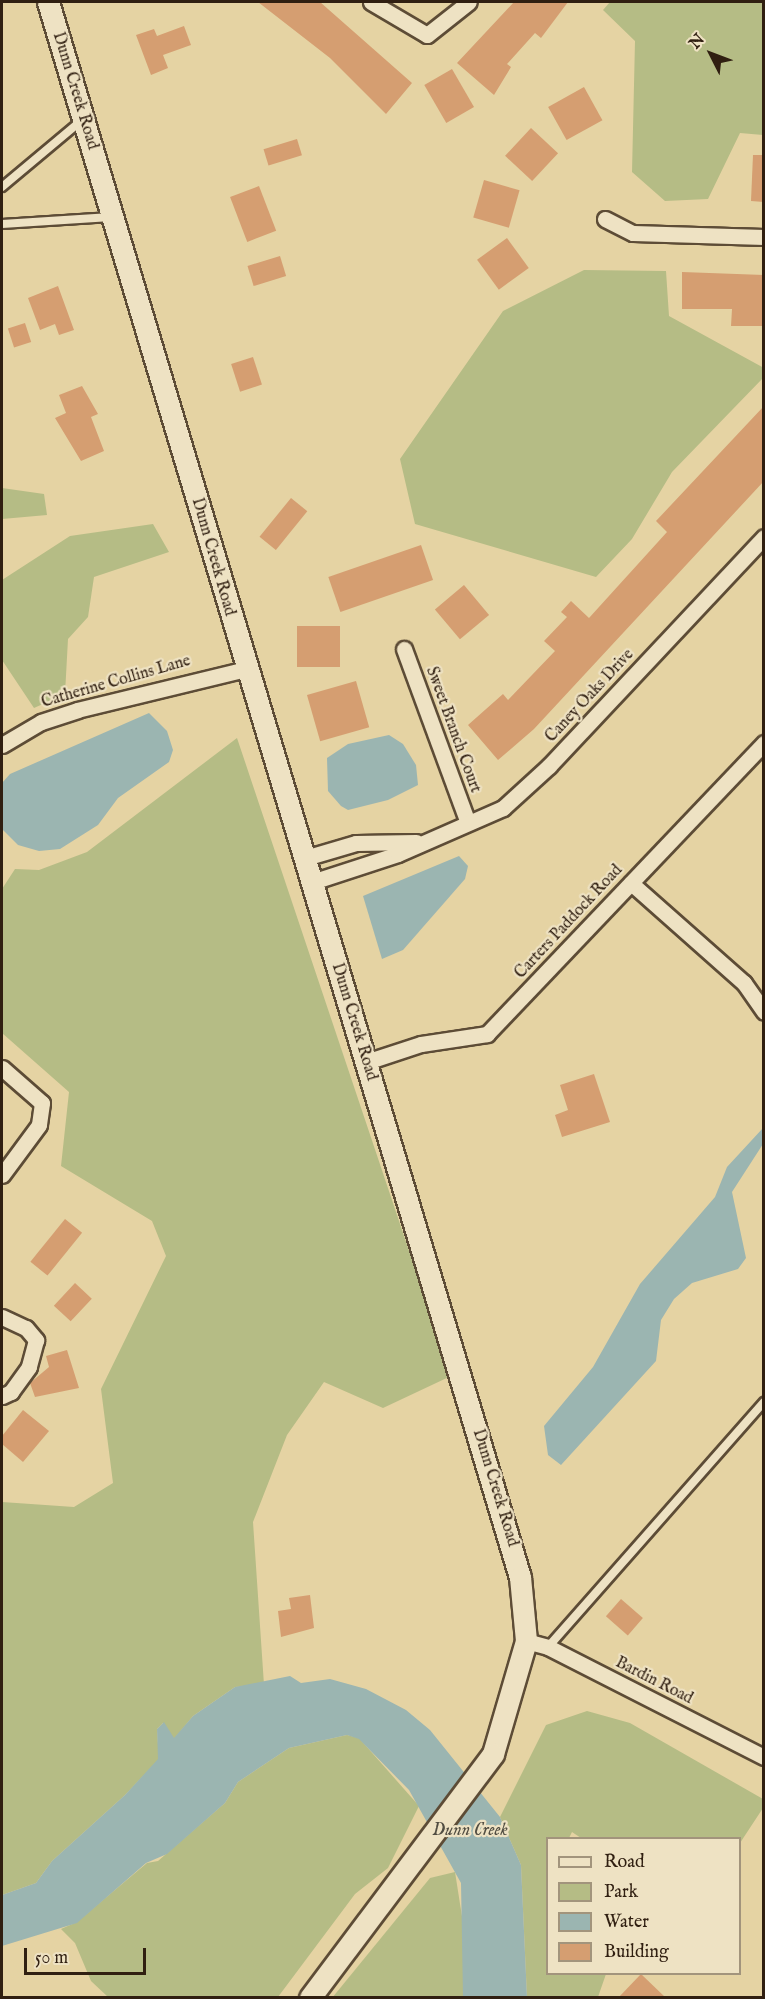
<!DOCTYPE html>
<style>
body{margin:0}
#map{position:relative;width:765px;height:1999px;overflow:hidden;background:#e5d3a3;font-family:"IM FELL English",serif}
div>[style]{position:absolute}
.green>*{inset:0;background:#b5bc85}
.water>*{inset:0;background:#9bb5b1}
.building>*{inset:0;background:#d59e71;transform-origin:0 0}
.roads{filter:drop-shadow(2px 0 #5d4c36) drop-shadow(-2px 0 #5d4c36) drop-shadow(0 2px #5d4c36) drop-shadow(0 -2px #5d4c36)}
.lane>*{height:8px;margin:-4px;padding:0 4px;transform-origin:4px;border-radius:4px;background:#eee2c3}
.street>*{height:15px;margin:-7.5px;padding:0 7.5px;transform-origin:7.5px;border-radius:7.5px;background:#eee2c3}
.secondary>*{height:21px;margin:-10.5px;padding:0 10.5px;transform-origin:10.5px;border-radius:10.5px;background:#eee2c3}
span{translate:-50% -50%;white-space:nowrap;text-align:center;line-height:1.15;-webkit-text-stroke:4.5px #eee2c3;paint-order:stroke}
.street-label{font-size:16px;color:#301f11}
.water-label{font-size:18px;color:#504c41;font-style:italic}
.frame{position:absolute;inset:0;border:3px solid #301f11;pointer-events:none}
.legend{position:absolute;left:546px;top:1837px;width:195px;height:138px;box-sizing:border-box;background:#eee2c3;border:2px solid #a2947c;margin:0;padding:8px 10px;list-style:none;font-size:18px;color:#301f11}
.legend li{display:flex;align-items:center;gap:12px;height:30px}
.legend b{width:30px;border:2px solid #a2947c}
.north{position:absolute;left:681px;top:24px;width:60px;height:60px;-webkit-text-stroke:4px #eee2c3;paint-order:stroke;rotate:312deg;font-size:16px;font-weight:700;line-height:24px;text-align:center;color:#301f11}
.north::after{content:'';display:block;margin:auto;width:21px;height:27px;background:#301f11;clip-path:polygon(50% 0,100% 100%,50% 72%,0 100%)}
.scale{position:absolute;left:24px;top:1948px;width:122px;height:27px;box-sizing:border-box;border:3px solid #301f11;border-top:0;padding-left:8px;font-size:18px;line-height:21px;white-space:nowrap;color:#301f11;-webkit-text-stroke:4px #eee2c3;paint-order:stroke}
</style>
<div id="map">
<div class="green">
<div style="clip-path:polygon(610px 2px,763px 2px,763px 135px,740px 133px,708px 199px,665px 201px,632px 172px,635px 41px,603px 10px)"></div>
<div style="clip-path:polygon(584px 270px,666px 271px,669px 316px,764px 368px,763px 378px,672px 472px,632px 539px,596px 577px,415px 524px,400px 459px,503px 311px)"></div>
<div style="clip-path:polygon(2px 488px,44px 494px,47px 515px,2px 519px)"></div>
<div style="clip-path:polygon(153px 524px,169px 552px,94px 577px,88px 617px,68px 639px,65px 694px,34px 708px,2px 660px,2px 580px,70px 536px)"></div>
<div style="clip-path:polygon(237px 738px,451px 1376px,383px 1408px,324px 1382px,287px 1435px,253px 1522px,264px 1685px,235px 1687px,193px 1716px,174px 1739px,163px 1723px,157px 1729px,159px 1759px,125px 1795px,52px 1861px,36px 1883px,2px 1895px,2px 1502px,74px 1507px,113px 1483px,101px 1389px,166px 1256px,152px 1221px,61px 1166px,69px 1092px,2px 1033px,2px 889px,15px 869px,39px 870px,87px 852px)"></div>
<div style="clip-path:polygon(587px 1711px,630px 1723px,763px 1799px,763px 1808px,740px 1843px,740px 1838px,581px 1838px,572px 1832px,569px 1838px,548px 1838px,548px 1974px,606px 1974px,598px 1997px,527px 1997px,521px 1865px,500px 1817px,546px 1725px)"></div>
<div style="clip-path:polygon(347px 1735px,359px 1738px,419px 1806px,388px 1868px,355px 1894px,278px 1997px,108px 1997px,91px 1981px,75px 1943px,61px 1929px,77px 1922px,147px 1863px,158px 1861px,225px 1803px,238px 1782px,289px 1748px)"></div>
<div style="clip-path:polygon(455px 1872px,466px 1942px,463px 1997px,332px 1998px,430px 1878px)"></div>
</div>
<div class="water">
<div style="clip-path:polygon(149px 713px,167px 731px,173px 750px,169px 762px,118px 798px,98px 825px,60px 849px,39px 851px,18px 845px,2px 829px,2px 783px,10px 774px)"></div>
<div style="clip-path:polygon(389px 735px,403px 744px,416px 765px,418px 785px,388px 800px,348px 810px,341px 806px,328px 791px,327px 758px,348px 744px)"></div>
<div style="clip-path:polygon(459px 856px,468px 866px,465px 879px,403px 950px,382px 959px,363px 896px)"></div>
<div style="clip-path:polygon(763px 1128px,763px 1144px,732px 1192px,746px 1258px,738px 1269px,692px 1283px,674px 1299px,661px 1320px,656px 1361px,561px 1465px,548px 1455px,544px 1426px,593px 1367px,640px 1284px,715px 1197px,727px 1167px)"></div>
<div style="clip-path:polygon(290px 1676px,301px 1683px,330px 1679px,366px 1689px,406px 1710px,430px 1730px,500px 1817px,521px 1865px,527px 1997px,463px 1997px,461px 1883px,409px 1790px,359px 1739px,347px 1735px,289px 1748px,238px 1782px,225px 1803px,167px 1854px,146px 1863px,77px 1923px,2px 1946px,2px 1895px,36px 1883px,52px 1861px,125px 1795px,158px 1759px,157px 1729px,164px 1722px,174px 1738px,193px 1716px,235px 1687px)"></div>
</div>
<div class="building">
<div style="clip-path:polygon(258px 2px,320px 2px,412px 83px,386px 114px,330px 58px)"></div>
<div style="clip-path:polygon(514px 2px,568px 2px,541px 38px,535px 33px,507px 64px,511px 67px,494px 95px,457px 63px)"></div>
<div style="clip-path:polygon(184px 26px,191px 45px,163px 55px,168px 68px,151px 75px,136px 35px,154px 29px,157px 36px)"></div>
<div style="left:452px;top:69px;width:44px;height:32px;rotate:60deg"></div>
<div style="left:584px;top:87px;width:38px;height:41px;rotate:61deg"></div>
<div style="left:531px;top:128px;width:37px;height:38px;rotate:43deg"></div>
<div style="left:297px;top:139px;width:17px;height:35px;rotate:73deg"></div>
<div style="clip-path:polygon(753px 155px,764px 155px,764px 202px,751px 201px)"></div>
<div style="left:484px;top:180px;width:37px;height:39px;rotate:16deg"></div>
<div style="left:259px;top:186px;width:48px;height:31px;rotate:69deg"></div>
<div style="left:507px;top:238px;width:37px;height:37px;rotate:54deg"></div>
<div style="left:280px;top:256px;width:21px;height:34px;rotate:73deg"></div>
<div style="clip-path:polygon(682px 272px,764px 275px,764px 326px,731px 326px,732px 309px,682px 309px)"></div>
<div style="clip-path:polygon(58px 286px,74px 330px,59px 335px,55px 324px,40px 330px,28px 298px)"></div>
<div style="left:25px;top:323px;width:20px;height:18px;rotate:72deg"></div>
<div style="left:253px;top:357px;width:29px;height:23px;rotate:72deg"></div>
<div style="clip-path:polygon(82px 386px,98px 414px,91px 417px,104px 451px,81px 461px,55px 418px,66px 413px,59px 395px)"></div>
<div style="clip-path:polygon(764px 406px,764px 481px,534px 729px,498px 760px,468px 725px,503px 694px,508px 700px,555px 651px,544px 641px,567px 617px,561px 612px,571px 601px,589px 618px,667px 532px,656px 521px)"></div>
<div style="left:291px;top:498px;width:21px;height:50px;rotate:39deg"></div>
<div style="left:421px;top:545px;width:37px;height:98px;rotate:71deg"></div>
<div style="left:464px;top:585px;width:39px;height:38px;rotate:50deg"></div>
<div style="left:297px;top:626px;width:43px;height:41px"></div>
<div style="left:356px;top:681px;width:48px;height:51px;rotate:74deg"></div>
<div style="clip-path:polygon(594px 1074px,610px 1122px,562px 1137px,555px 1115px,568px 1110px,560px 1085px)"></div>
<div style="left:65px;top:1219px;width:22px;height:55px;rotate:39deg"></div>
<div style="left:75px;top:1283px;width:23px;height:31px;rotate:43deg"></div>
<div style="clip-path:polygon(67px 1350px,79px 1388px,35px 1397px,30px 1383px,49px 1367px,46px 1356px)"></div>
<div style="clip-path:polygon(23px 1410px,49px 1431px,23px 1462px,2px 1444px,2px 1436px)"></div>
<div style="clip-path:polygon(310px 1595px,314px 1628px,281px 1637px,278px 1611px,291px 1609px,289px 1598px)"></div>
<div style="left:621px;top:1599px;width:29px;height:23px;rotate:41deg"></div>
<div style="clip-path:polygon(641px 1974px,666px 1998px,618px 1998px)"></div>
</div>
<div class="roads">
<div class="lane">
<div style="left:2px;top:187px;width:104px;rotate:-39.9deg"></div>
<div style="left:2px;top:224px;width:109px;rotate:-3.7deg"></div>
<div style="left:548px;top:1647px;width:327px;rotate:-48.6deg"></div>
</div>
<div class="street">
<div style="left:371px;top:2px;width:65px;rotate:30.5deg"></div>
<div style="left:427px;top:35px;width:53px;rotate:-38.2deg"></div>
<div style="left:605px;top:219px;width:31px;rotate:27deg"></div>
<div style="left:633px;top:233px;width:131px;rotate:1.7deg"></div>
<div style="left:404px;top:649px;width:185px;rotate:69.8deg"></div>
<div style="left:2px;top:745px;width:45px;rotate:-30.5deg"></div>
<div style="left:41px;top:722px;width:38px;rotate:-18deg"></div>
<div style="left:77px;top:710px;width:174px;rotate:-13.6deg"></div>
<div style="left:305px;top:858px;width:53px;rotate:-16.4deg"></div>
<div style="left:356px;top:843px;width:60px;rotate:-1deg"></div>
<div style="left:312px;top:882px;width:90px;rotate:-18deg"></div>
<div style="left:398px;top:854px;width:115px;rotate:-23.7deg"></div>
<div style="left:503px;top:808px;width:62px;rotate:-42.4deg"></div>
<div style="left:549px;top:766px;width:314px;rotate:-46.8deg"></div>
<div style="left:631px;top:883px;width:151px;rotate:41.5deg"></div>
<div style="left:744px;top:983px;width:35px;rotate:55deg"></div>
<div style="left:366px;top:1062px;width:58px;rotate:-18.1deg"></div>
<div style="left:421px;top:1044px;width:67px;rotate:-8.6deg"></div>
<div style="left:487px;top:1034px;width:402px;rotate:-46.4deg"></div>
<div style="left:2px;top:1068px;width:53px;rotate:41.2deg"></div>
<div style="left:42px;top:1103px;width:22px;rotate:98deg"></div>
<div style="left:39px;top:1125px;width:62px;rotate:126.5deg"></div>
<div style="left:2px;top:1317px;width:26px;rotate:25deg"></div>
<div style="left:26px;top:1328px;width:16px;rotate:50deg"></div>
<div style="left:36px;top:1340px;width:28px;rotate:105deg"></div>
<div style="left:29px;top:1367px;width:31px;rotate:126deg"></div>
<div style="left:11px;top:1392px;width:10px;rotate:156deg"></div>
<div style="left:526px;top:1641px;width:23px;rotate:15deg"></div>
<div style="left:548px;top:1647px;width:242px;rotate:27deg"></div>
</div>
<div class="secondary">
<div style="left:48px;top:2px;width:1644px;rotate:73.32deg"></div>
<div style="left:520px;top:1577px;width:64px;rotate:84.6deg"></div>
<div style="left:526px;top:1641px;width:118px;rotate:106.3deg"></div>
<div style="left:493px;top:1754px;width:305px;rotate:126.9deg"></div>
</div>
</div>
<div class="street-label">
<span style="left:75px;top:91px;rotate:73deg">Dunn Creek Road</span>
<span style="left:213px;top:557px;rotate:74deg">Dunn Creek Road</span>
<span style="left:116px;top:682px;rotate:-16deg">Catherine Collins Lane</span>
<span style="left:590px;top:696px;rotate:-47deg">Caney Oaks Drive</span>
<span style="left:453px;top:730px;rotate:70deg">Sweet Branch Court</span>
<span style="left:569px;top:922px;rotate:-47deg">Carters Paddock Road</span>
<span style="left:354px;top:1022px;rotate:73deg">Dunn Creek Road</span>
<span style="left:495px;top:1488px;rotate:73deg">Dunn Creek Road</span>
<span style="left:654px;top:1681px;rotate:27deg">Bardin Road</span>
</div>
<div class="water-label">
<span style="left:470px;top:1831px">Dunn Creek</span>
</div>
<div class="frame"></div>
<ul class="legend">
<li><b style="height:8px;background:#eee2c3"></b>Road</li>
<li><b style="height:16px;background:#b5bc85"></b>Park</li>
<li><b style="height:16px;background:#9bb5b1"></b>Water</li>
<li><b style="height:16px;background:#d59e71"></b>Building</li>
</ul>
<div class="north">N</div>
<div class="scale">50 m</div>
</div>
